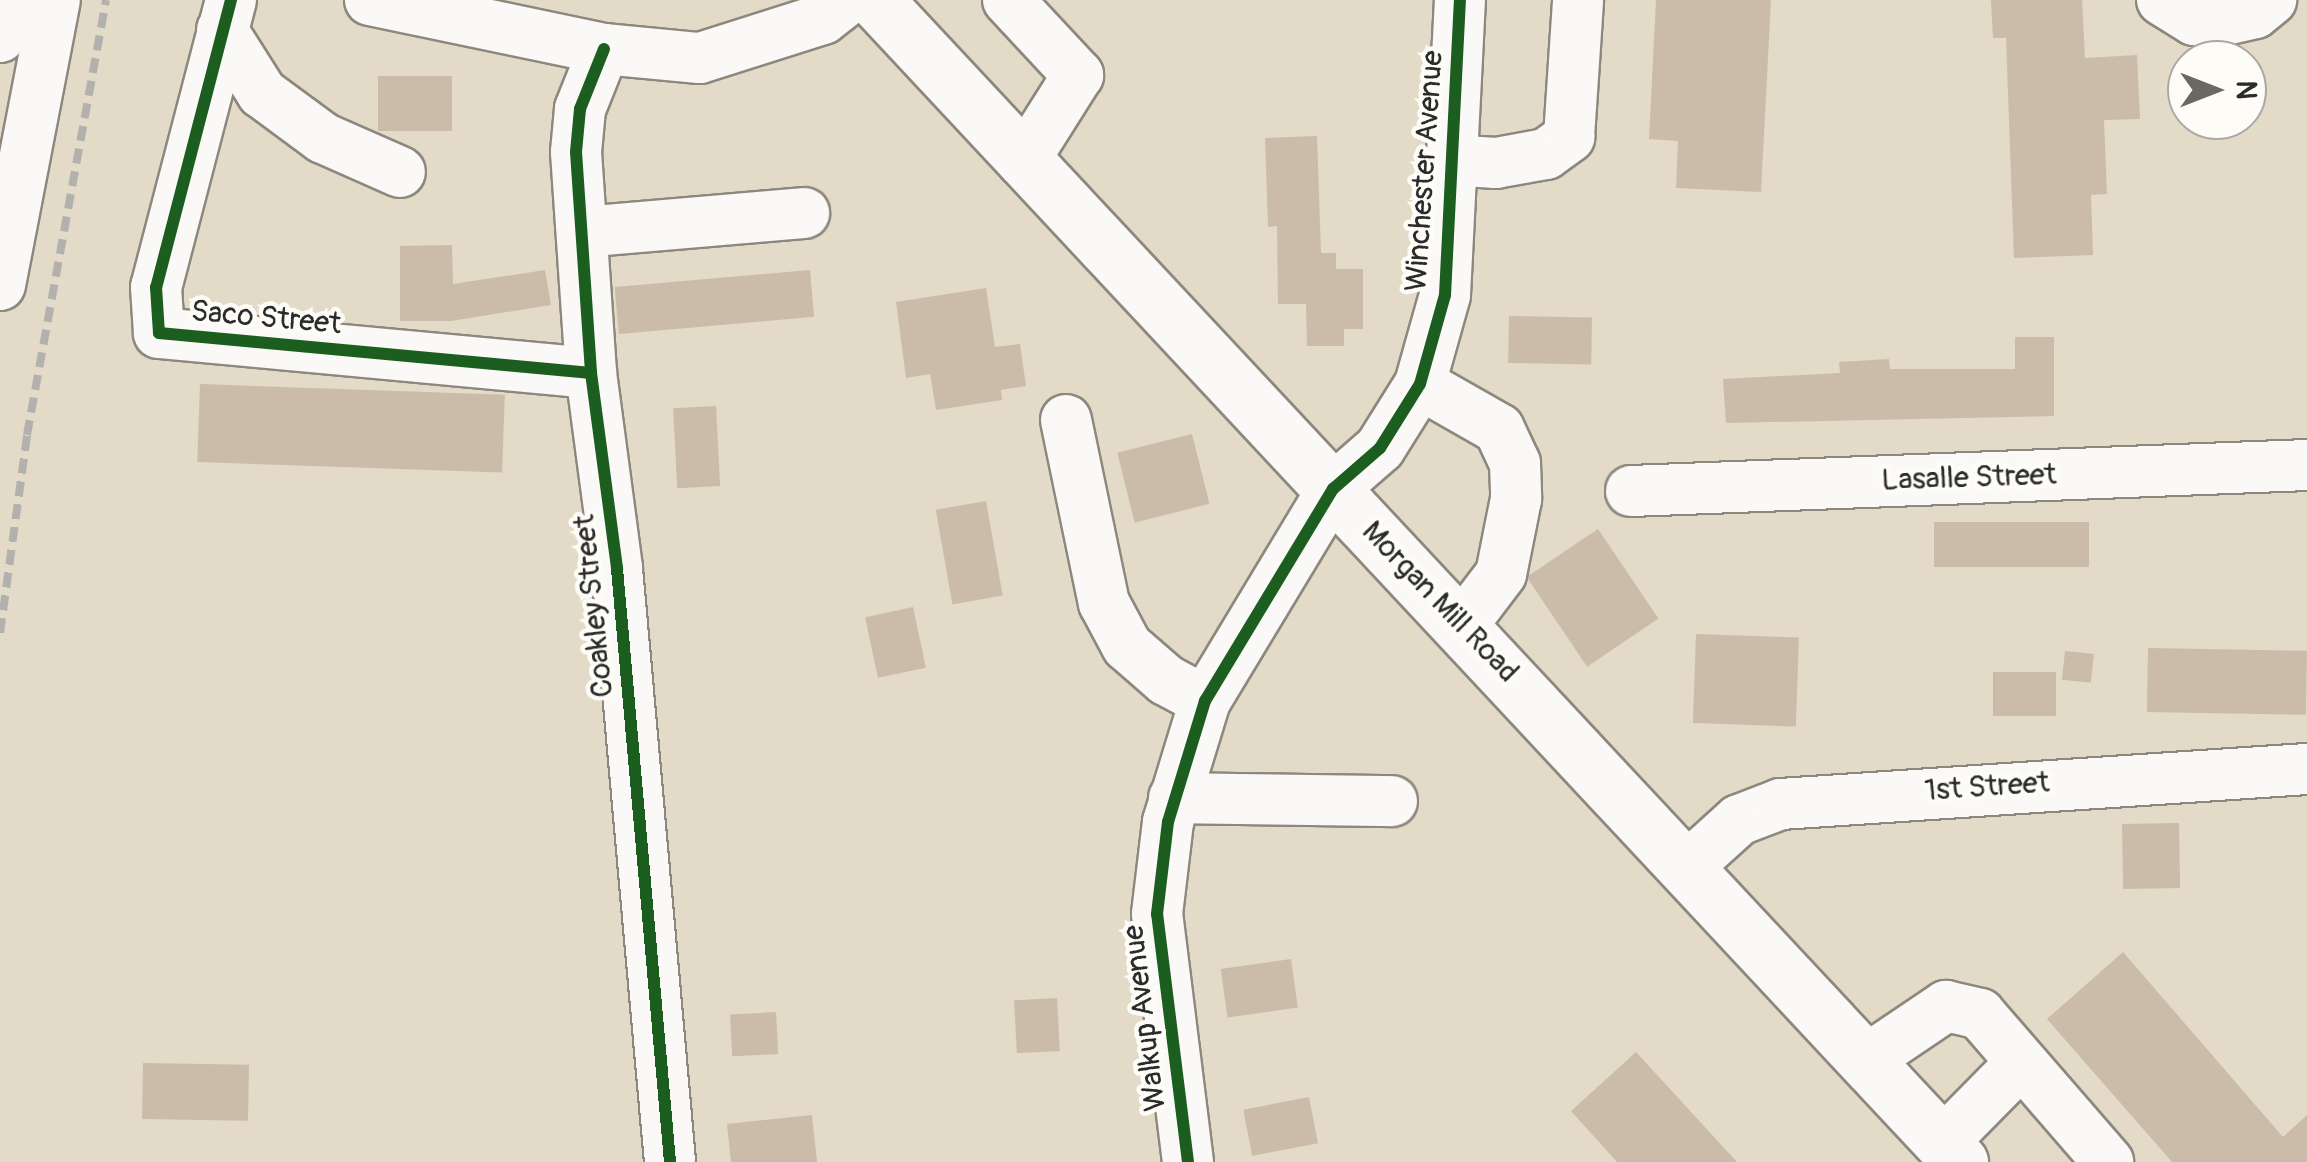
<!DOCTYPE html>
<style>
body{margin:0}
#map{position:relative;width:2307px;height:1162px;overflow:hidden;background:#e3dac7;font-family:Pangolin,sans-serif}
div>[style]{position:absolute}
.building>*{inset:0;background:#cbbca9;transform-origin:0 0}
.roads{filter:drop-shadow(2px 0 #8d887e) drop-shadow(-2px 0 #8d887e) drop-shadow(0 2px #8d887e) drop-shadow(0 -2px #8d887e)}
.minor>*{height:50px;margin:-25px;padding:0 25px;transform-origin:25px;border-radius:25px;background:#fbf9f7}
.major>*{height:55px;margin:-27.5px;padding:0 27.5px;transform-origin:27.5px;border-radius:27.5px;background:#fbf9f7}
.rail>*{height:8px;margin-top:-4px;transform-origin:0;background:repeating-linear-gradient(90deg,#b3b1ae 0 15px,transparent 0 23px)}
.cycleway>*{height:12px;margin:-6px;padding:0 6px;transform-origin:6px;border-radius:6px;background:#1b5e20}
span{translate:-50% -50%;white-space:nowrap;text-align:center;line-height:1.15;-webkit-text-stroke:9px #fdfcf7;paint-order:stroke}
.street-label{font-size:30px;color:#2b2b2b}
.north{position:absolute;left:2167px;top:40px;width:100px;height:100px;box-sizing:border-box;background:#fdfcf7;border:2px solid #a9a8a5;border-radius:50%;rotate:90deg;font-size:28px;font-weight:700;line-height:40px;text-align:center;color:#2b2b2b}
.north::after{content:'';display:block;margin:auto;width:35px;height:45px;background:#6b6862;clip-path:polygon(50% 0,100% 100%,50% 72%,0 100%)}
</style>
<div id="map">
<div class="building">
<div style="clip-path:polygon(1656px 0,1771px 0,1761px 192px,1676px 188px,1678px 141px,1649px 139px)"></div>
<div style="clip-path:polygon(1991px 0,2082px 0,2085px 58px,2137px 55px,2140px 119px,2104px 120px,2107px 194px,2091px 195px,2093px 255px,2014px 258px,2006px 38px,1993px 38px)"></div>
<div style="left:378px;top:76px;width:74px;height:55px"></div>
<div style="clip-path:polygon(1317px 136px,1321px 253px,1336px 253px,1336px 269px,1363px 269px,1363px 329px,1344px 329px,1344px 346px,1307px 346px,1306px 304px,1278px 304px,1277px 226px,1268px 227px,1265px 138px)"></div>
<div style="clip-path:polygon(452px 245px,453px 284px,545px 270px,551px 305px,451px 321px,400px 321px,400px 246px)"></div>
<div style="left:810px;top:270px;width:47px;height:196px;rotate:85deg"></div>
<div style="clip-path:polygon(986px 288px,995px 347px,1020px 344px,1026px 386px,1001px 390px,1002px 400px,936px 410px,930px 374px,906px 378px,896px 302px)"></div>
<div style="left:1509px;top:316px;width:83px;height:47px;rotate:1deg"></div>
<div style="clip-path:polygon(2015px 337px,2054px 337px,2054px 416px,1726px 423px,1723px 379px,1840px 373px,1839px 362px,1889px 359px,1890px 369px,2015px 369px)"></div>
<div style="left:200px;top:384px;width:305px;height:78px;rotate:2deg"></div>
<div style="left:716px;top:406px;width:80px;height:43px;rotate:87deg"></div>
<div style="left:1192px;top:434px;width:72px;height:77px;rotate:76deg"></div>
<div style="left:986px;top:501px;width:96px;height:51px;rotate:80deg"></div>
<div style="left:2089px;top:522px;width:45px;height:155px;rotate:90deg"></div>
<div style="left:1598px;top:529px;width:108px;height:86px;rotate:56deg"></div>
<div style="left:913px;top:607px;width:62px;height:49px;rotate:78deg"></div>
<div style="left:1696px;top:634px;width:103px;height:89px;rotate:2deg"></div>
<div style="left:2148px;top:648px;width:159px;height:64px;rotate:1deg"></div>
<div style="left:2065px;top:651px;width:29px;height:29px;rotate:6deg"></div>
<div style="left:1993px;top:672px;width:63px;height:44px"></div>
<div style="left:2179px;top:823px;width:65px;height:57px;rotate:89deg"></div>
<div style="clip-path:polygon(2123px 952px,2283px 1137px,2307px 1115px,2307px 1162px,2172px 1162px,2047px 1019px)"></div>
<div style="left:1291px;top:959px;width:49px;height:71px;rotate:82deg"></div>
<div style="left:1057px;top:998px;width:53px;height:43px;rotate:87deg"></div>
<div style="left:776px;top:1012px;width:42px;height:46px;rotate:87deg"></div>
<div style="clip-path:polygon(1636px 1052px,1737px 1162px,1617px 1162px,1571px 1111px)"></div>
<div style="left:143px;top:1063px;width:106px;height:56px;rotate:1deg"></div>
<div style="left:1309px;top:1097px;width:47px;height:67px;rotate:79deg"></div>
<div style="clip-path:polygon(812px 1115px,817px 1162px,731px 1162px,727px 1124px)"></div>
</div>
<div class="roads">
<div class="minor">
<div style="left:231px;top:0;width:297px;rotate:104.6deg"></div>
<div style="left:156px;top:287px;width:46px;rotate:86.3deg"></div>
<div style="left:159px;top:333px;width:434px;rotate:5.3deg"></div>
<div style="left:370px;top:0;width:239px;rotate:11.8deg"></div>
<div style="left:604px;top:49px;width:96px;rotate:5.4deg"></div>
<div style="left:700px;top:58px;width:129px;rotate:-17.6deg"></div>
<div style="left:823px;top:19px;width:31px;rotate:-38deg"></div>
<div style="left:1008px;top:0;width:103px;rotate:47deg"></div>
<div style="left:1078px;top:75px;width:103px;rotate:122.3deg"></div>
<div style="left:2162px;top:0;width:38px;rotate:32deg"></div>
<div style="left:2194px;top:20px;width:27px;rotate:2deg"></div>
<div style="left:2221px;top:21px;width:35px;rotate:-13deg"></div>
<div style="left:2255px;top:13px;width:21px;rotate:-39deg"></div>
<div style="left:222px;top:30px;width:75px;rotate:57.6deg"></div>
<div style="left:262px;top:93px;width:76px;rotate:36.4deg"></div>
<div style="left:323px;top:138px;width:84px;rotate:23.8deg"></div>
<div style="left:0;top:37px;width:38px;rotate:-79deg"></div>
<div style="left:604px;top:49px;width:65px;rotate:111.8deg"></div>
<div style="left:580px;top:109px;width:43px;rotate:95.3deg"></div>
<div style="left:576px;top:152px;width:222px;rotate:86.1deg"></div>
<div style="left:591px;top:373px;width:198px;rotate:82.4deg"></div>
<div style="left:617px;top:569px;width:595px;rotate:84.89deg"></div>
<div style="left:1449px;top:160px;width:47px;rotate:3.7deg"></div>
<div style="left:1496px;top:163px;width:51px;rotate:-10.2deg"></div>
<div style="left:1546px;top:154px;width:29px;rotate:-36deg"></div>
<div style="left:1569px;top:137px;width:137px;rotate:-86.2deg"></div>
<div style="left:582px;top:232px;width:223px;rotate:-4.9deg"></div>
<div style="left:0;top:285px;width:290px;rotate:-79.1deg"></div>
<div style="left:1420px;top:384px;width:91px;rotate:29.7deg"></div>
<div style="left:1499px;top:429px;width:38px;rotate:65deg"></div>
<div style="left:1515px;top:463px;width:36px;rotate:88deg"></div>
<div style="left:1516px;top:499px;width:76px;rotate:101.3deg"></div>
<div style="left:1501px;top:574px;width:63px;rotate:127.2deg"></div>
<div style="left:1066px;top:420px;width:187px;rotate:78.3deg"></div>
<div style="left:1104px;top:603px;width:49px;rotate:61.9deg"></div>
<div style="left:1127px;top:646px;width:52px;rotate:41.1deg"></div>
<div style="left:1166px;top:680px;width:44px;rotate:28.3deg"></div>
<div style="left:1631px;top:491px;width:676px;rotate:-2.2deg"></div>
<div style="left:1174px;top:798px;width:218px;rotate:0.8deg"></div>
<div style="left:1687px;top:867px;width:70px;rotate:-42.1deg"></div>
<div style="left:1739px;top:820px;width:45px;rotate:-20.9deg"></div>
<div style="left:1781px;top:804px;width:527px;rotate:-3.81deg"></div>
<div style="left:1866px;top:1060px;width:97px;rotate:-34deg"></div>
<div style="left:1946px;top:1006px;width:35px;rotate:13deg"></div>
<div style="left:1980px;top:1014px;width:196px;rotate:49.1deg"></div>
<div style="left:1942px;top:1143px;width:111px;rotate:-45.4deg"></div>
<div style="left:1188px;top:1162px;width:250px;rotate:-97.1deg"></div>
<div style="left:1157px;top:914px;width:93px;rotate:-83.2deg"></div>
<div style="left:1168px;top:822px;width:127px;rotate:-73deg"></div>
<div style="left:1205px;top:701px;width:248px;rotate:-58.9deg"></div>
<div style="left:1333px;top:489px;width:62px;rotate:-41.1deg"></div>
<div style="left:1380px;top:448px;width:75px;rotate:-58deg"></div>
<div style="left:1420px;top:384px;width:92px;rotate:-74.3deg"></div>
<div style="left:1445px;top:295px;width:295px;rotate:-87.1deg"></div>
</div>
<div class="major">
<div style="left:875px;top:0;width:1590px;rotate:46.96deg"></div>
</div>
</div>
<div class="rail">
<div style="left:0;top:633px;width:200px;rotate:-82.2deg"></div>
<div style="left:27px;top:435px;width:442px;rotate:-79.7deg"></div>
</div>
<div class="cycleway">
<div style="left:231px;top:0;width:297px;rotate:104.6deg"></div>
<div style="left:156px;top:287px;width:46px;rotate:86.3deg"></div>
<div style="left:159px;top:333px;width:434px;rotate:5.3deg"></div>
<div style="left:604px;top:49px;width:65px;rotate:111.8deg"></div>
<div style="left:580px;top:109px;width:43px;rotate:95.3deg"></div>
<div style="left:576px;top:152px;width:222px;rotate:86.1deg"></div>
<div style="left:591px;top:373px;width:198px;rotate:82.4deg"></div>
<div style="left:617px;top:569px;width:595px;rotate:84.89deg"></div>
<div style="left:1188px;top:1162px;width:250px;rotate:-97.1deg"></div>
<div style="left:1157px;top:914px;width:93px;rotate:-83.2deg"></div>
<div style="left:1168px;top:822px;width:127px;rotate:-73deg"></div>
<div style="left:1205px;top:701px;width:248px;rotate:-58.9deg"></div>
<div style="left:1333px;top:489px;width:62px;rotate:-41.1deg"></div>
<div style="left:1380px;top:448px;width:75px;rotate:-58deg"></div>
<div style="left:1420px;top:384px;width:92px;rotate:-74.3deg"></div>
<div style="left:1445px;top:295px;width:295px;rotate:-87.1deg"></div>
</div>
<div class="street-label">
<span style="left:1425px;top:171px;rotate:-86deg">Winchester Avenue</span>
<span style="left:266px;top:318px;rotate:5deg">Saco Street</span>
<span style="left:1969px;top:478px;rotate:-2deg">Lasalle Street</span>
<span style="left:1440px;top:602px;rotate:46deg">Morgan Mill Road</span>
<span style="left:594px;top:606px;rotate:-96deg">Coakley Street</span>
<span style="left:1987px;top:787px;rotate:-4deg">1st Street</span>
<span style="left:1145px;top:1018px;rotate:-97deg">Walkup Avenue</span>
</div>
<div class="north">N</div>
</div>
